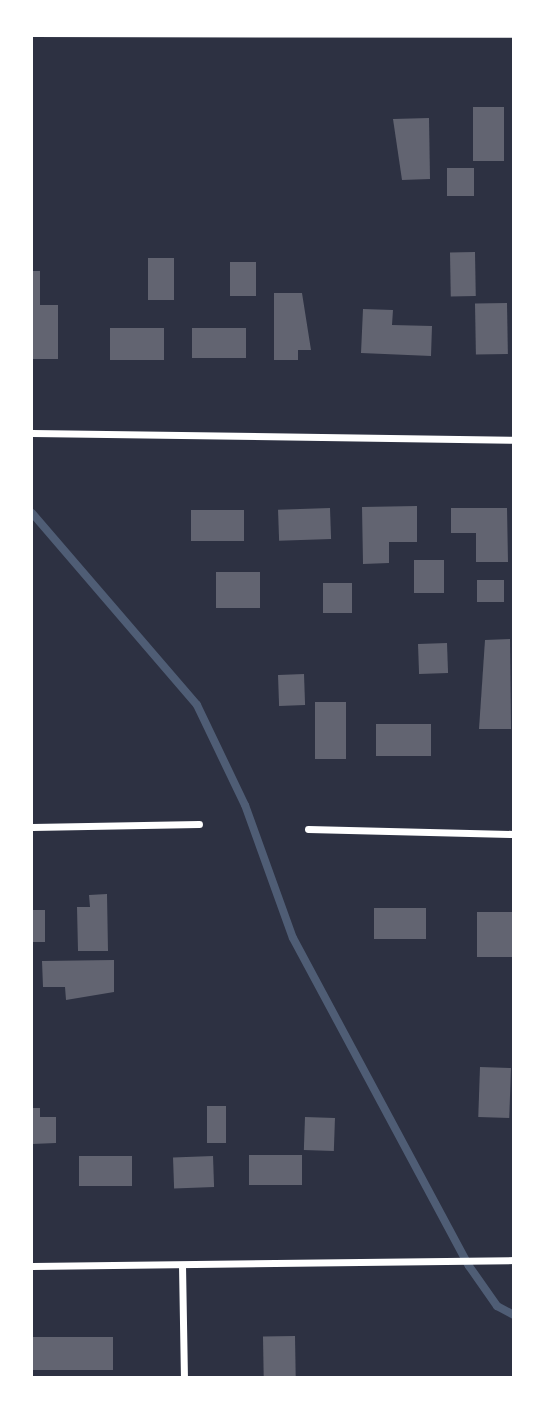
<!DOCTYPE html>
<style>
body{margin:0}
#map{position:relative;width:545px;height:1409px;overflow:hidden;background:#2d3142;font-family:Jost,sans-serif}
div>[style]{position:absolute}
.stream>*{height:8px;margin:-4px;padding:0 4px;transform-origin:4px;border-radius:4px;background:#4f5d75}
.building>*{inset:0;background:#626471;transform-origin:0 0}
.minor>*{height:7px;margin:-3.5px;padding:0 3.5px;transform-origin:3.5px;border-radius:3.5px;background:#fff}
span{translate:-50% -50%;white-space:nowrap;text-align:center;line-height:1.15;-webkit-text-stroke:7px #fff;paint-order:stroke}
.frame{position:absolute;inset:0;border:33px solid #fff;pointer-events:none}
</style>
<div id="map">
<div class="stream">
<div style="left:32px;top:513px;width:253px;rotate:49.3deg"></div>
<div style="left:197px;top:705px;width:111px;rotate:64.4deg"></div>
<div style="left:245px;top:805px;width:141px;rotate:70.2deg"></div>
<div style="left:293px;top:938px;width:372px;rotate:61.8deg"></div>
<div style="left:469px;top:1266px;width:49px;rotate:55deg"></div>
<div style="left:497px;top:1306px;width:19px;rotate:28deg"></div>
</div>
<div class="building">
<div style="left:473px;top:107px;width:31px;height:54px"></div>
<div style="clip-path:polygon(429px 118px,430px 179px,402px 180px,393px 119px)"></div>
<div style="left:447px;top:168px;width:27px;height:28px"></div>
<div style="left:475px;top:252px;width:44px;height:25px;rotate:89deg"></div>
<div style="left:148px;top:258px;width:26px;height:42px"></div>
<div style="left:230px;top:262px;width:26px;height:34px"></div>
<div style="clip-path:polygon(32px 271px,40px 271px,40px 305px,58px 305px,58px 359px,32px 359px)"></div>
<div style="clip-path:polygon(274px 293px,302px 293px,311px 350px,298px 350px,298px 360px,274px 360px)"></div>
<div style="left:507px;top:303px;width:51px;height:32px;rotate:89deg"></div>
<div style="clip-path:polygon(363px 309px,393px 310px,392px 325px,432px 326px,431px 356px,361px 353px)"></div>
<div style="left:110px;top:328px;width:54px;height:32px"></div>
<div style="left:192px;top:328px;width:54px;height:30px"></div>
<div style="clip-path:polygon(417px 506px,417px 542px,389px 542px,389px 563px,363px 564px,362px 507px)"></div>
<div style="left:330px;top:508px;width:31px;height:52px;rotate:88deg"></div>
<div style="clip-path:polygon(451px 508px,507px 508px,508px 562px,476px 562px,476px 533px,451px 533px)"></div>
<div style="left:191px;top:510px;width:53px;height:31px"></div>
<div style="left:444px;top:560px;width:33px;height:30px;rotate:90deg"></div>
<div style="left:216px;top:572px;width:44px;height:36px"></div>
<div style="left:477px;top:580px;width:27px;height:22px"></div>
<div style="left:323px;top:583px;width:29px;height:30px"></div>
<div style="clip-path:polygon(510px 639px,511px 729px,479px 729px,485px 640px)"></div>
<div style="left:447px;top:643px;width:30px;height:29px;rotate:88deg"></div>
<div style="left:304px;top:674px;width:31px;height:26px;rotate:88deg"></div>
<div style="left:315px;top:702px;width:31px;height:57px"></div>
<div style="left:431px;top:724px;width:32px;height:55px;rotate:90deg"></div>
<div style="clip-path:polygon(107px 894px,108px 951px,78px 951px,77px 907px,90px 907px,89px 895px)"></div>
<div style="left:374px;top:908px;width:52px;height:31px"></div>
<div style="left:32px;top:910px;width:13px;height:32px"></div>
<div style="left:477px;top:912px;width:37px;height:45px"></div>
<div style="clip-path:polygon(114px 960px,114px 992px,66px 1000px,65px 987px,43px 987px,42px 961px)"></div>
<div style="left:480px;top:1067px;width:31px;height:50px;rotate:2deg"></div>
<div style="left:207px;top:1106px;width:19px;height:37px"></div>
<div style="clip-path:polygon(32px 1108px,40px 1108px,40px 1117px,56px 1117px,56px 1143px,32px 1144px)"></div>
<div style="left:305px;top:1117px;width:30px;height:33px;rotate:2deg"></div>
<div style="left:302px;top:1155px;width:30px;height:53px;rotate:90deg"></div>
<div style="left:79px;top:1156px;width:53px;height:30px"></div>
<div style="left:213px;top:1156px;width:31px;height:40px;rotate:88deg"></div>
<div style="left:295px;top:1336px;width:42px;height:32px;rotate:89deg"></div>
<div style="left:32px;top:1337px;width:81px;height:33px"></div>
</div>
<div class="minor">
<div style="left:32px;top:33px;width:482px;rotate:0.1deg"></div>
<div style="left:32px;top:433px;width:482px;rotate:0.8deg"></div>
<div style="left:32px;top:827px;width:167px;rotate:-1deg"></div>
<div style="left:308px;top:829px;width:206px;rotate:1.4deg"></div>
<div style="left:182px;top:1265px;width:113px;rotate:89deg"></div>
<div style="left:32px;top:1266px;width:482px;rotate:-0.7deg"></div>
</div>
<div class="frame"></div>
</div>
